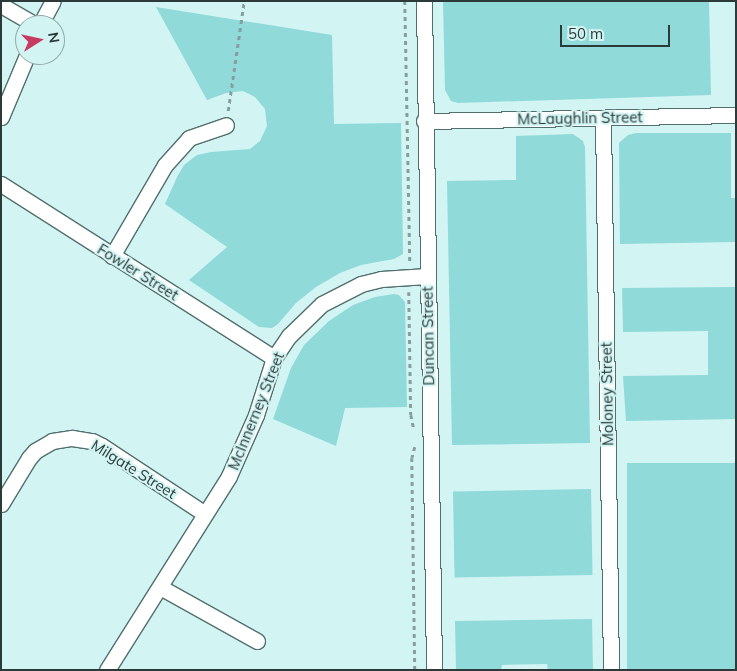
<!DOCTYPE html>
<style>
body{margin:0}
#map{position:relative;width:737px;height:671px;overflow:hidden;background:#d2f4f3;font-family:Mulish,sans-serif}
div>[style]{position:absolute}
.green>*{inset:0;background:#90dada;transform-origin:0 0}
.path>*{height:2.5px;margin-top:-1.25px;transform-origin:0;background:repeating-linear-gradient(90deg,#869f9e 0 4px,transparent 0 8px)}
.roads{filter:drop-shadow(1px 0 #516f6f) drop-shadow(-1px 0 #516f6f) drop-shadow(0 1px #516f6f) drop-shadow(0 -1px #516f6f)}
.minor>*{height:15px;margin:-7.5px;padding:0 7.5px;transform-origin:7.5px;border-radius:7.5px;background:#fff}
span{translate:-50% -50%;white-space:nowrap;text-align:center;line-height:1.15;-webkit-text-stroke:4px #d2f4f3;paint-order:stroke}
.street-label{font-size:15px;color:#2c3a39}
.frame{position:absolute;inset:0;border:2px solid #2c3a39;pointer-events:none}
.north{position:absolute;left:15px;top:15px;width:50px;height:50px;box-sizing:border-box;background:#d2f4f3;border:1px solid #90aaa9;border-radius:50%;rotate:80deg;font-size:14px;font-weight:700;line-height:20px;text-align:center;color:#2c3a39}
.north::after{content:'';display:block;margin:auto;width:18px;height:22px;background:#c93a61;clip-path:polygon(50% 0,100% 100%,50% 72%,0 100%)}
.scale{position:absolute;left:560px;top:25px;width:110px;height:22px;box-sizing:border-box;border:2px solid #2c3a39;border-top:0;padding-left:6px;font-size:15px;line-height:18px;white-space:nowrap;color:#2c3a39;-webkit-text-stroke:4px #d2f4f3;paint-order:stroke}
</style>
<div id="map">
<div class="green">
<div style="clip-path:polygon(443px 1px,709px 1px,711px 95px,458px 103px,451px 101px,445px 90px)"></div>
<div style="clip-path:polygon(156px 7px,332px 35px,334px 124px,401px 123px,403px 254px,394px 259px,361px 265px,340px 273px,316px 287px,296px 303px,278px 324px,272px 328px,259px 327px,189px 280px,227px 247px,165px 204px,177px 177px,184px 165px,197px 155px,211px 152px,250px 149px,260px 141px,267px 126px,265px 109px,255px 97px,243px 91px,226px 93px,207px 100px)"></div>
<div style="clip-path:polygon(636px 133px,731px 133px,731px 198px,736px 198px,736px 242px,620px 244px,619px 143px,628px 135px)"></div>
<div style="clip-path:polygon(573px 134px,583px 141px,585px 147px,590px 443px,452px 445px,447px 181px,516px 180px,516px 136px)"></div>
<div style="clip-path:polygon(736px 287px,736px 419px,626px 421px,623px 376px,708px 375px,708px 331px,623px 332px,622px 288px)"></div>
<div style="clip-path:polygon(394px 294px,399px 295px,405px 302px,407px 407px,345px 408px,336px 446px,273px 419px,291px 368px,304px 345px,329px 321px,353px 305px,375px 297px)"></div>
<div style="left:736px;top:463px;width:207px;height:109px;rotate:90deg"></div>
<div style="left:591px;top:489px;width:86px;height:138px;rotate:89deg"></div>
<div style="clip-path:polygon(592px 619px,593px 670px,548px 670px,547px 664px,502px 665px,501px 670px,456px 670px,455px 621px)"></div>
</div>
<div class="path">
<div style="left:405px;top:1px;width:263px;rotate:88.9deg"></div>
<div style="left:18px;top:44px;width:8px;rotate:-76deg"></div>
<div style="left:228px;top:111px;width:111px;rotate:-81.7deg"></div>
<div style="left:409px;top:292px;width:123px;rotate:89.1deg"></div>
<div style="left:411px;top:415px;width:14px;rotate:78deg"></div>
<div style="left:415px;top:447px;width:11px;rotate:105deg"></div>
<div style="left:412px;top:458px;width:212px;rotate:89.2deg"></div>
</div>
<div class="roads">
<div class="minor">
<div style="left:424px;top:1px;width:669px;rotate:89.14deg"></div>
<div style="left:1px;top:5px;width:39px;rotate:30deg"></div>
<div style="left:40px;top:25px;width:27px;rotate:-62deg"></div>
<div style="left:1px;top:117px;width:67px;rotate:-67.2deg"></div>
<div style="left:603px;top:118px;width:552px;rotate:89.17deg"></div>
<div style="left:424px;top:121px;width:312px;rotate:-1.1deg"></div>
<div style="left:1px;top:184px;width:324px;rotate:32.5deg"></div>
<div style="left:112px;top:256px;width:105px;rotate:-59.8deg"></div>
<div style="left:165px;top:165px;width:36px;rotate:-48deg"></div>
<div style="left:189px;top:138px;width:39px;rotate:-19deg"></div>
<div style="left:1px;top:504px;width:54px;rotate:-58.7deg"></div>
<div style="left:29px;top:458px;width:9px;rotate:-49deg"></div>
<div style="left:35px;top:451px;width:20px;rotate:-30deg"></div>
<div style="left:52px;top:441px;width:20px;rotate:-9deg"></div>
<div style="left:72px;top:438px;width:20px;rotate:9deg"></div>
<div style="left:92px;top:441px;width:11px;rotate:27deg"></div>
<div style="left:102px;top:446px;width:123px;rotate:33.4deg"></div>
<div style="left:160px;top:587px;width:111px;rotate:29.1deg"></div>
<div style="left:107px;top:670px;width:229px;rotate:-57.8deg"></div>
<div style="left:229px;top:476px;width:67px;rotate:-66.1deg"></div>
<div style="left:256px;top:415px;width:60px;rotate:-72.5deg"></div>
<div style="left:274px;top:358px;width:27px;rotate:-56deg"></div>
<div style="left:289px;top:336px;width:46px;rotate:-44.1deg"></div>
<div style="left:322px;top:304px;width:44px;rotate:-27.1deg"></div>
<div style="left:361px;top:284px;width:21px;rotate:-14deg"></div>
<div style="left:381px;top:279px;width:46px;rotate:-3.7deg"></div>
</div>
</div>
<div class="street-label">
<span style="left:580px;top:118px;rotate:-1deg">McLaughlin Street</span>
<span style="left:138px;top:272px;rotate:32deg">Fowler Street</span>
<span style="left:428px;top:336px;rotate:-91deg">Duncan Street</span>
<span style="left:607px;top:394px;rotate:-91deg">Moloney Street</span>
<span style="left:256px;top:411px;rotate:-68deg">McInnerney Street</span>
<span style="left:134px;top:469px;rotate:32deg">Milgate Street</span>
</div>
<div class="frame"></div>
<div class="north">N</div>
<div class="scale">50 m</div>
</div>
